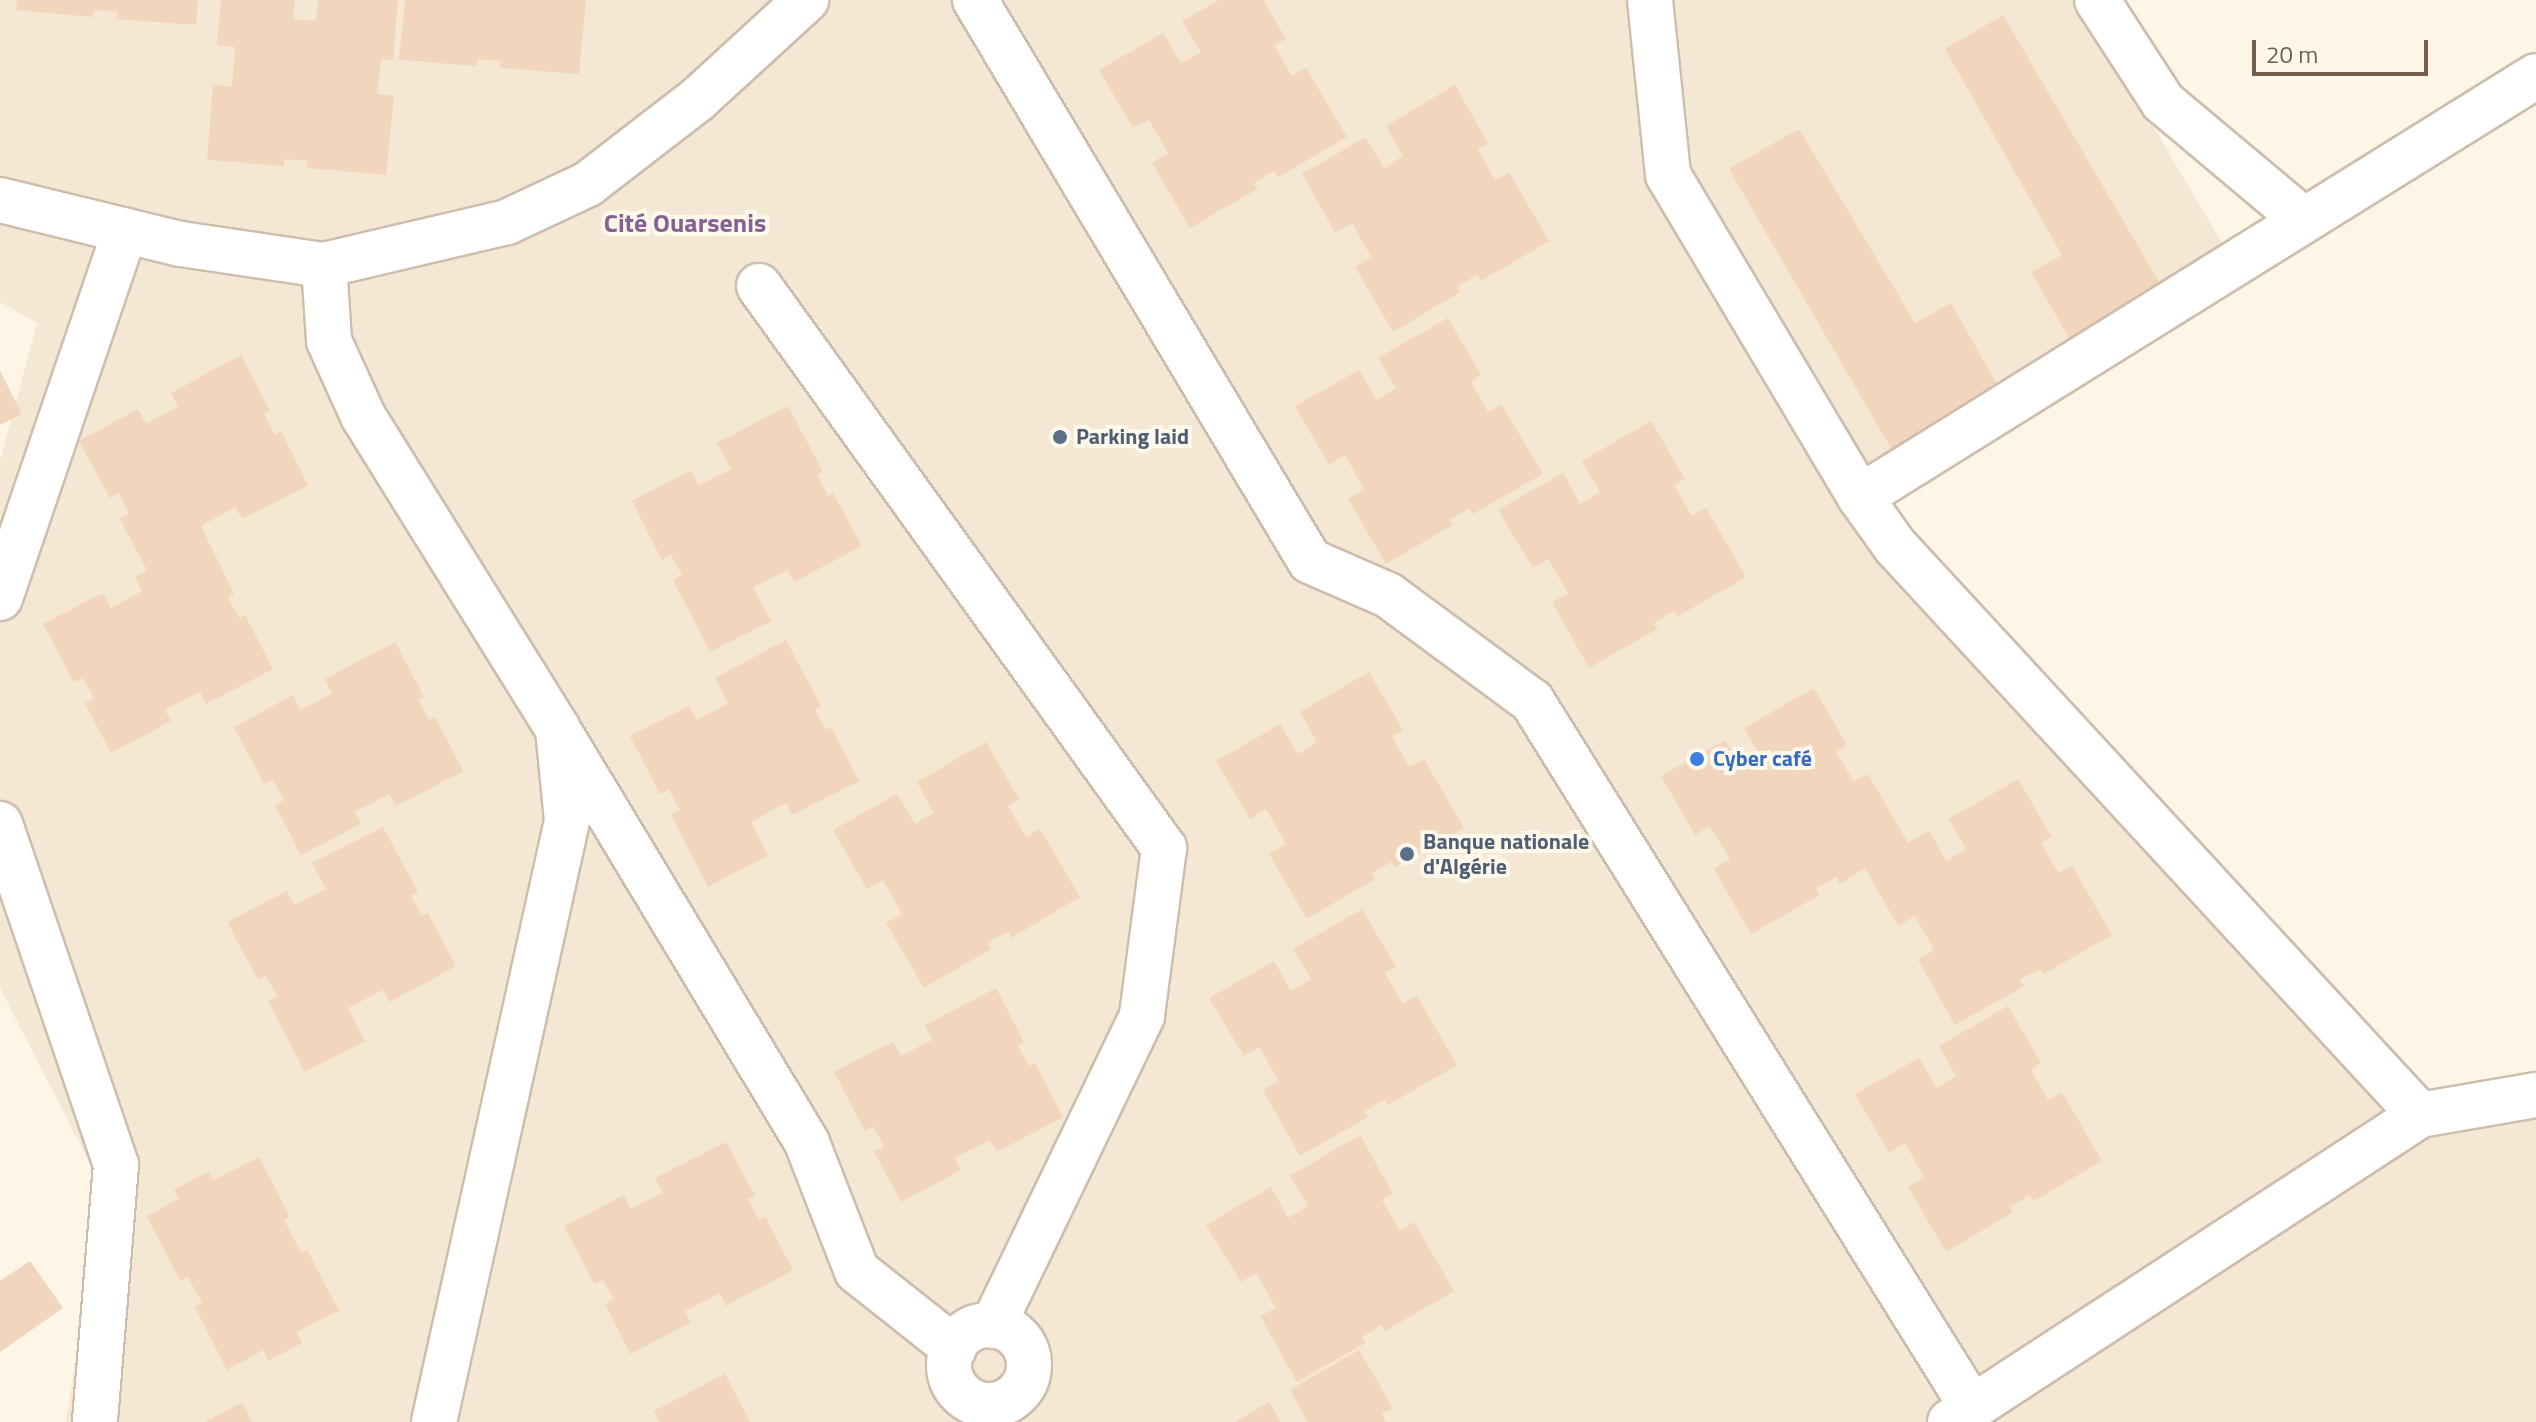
<!DOCTYPE html>
<meta charset="utf-8">
<style>
body{margin:0}
#map{position:relative;width:2536px;height:1422px;overflow:hidden;background:#fdf5e6;font-family:"Titillium Web",sans-serif}
div>[style]{position:absolute}
.residential>*{inset:0;background:#f4e7d4}
.building>*{inset:0;background:#f2d5bd}
.roads{filter:drop-shadow(2px 0 #cebdac) drop-shadow(-2px 0 #cebdac) drop-shadow(0 2px #cebdac) drop-shadow(0 -2px #cebdac)}
.street>*{height:44px;margin:-22px;padding:0 22px;transform-origin:22px;border-radius:22px;background:#fff}
.street>.ring{margin:-22px;padding:0;box-sizing:content-box;background:none;border:44px solid #fff;border-radius:50%}
.dots>*{width:22px;height:22px;translate:-50% -50%;box-sizing:border-box;border:4px solid #fff9ec;border-radius:50%}
span{translate:-50% -50%;white-space:nowrap;text-align:center;line-height:1.15;-webkit-text-stroke:8px #fff9ec;paint-order:stroke}
.service-label{font-size:22px;color:#4e5e75;font-weight:700}
.left{translate:0 -50%;text-align:left}
.shop-label{font-size:22px;color:#366cbe;font-weight:700}
.quarter-label{font-size:26px;color:#856293;font-weight:700}
.scale{position:absolute;left:2252px;top:40px;width:176px;height:36px;box-sizing:border-box;border:4px solid #765c4a;border-top:0;padding-left:10px;font-size:24px;line-height:28px;white-space:nowrap;color:#765c4a;-webkit-text-stroke:6px #fff9ec;paint-order:stroke}
</style>
<div id="map">
<div class="residential">
<div style="clip-path:polygon(0 0,2079px 0,2236px 267px,1861px 496px,2419px 1115px,2536px 1095px,2536px 1422px,66px 1422px,102px 1187px,0 988px,0 461px,37px 323px,0 302px)"></div>
</div>
<div class="building">
<div style="clip-path:polygon(17px 0,198px 0,196px 25px,117px 19px,117px 12px,94px 10px,93px 17px,16px 10px)"></div>
<div style="clip-path:polygon(221px 0,295px 0,293px 19px,316px 21px,318px 0,398px 0,393px 60px,381px 59px,377px 94px,394px 96px,386px 175px,307px 168px,308px 161px,284px 159px,284px 166px,207px 160px,213px 85px,232px 86px,235px 47px,217px 45px)"></div>
<div style="clip-path:polygon(405px 0,586px 0,579px 74px,500px 68px,501px 61px,477px 59px,477px 66px,399px 60px)"></div>
<div style="clip-path:polygon(1219px 0,1263px 0,1286px 39px,1274px 45px,1292px 76px,1306px 68px,1347px 137px,1278px 177px,1274px 171px,1254px 183px,1257px 189px,1190px 228px,1152px 163px,1168px 153px,1149px 120px,1133px 128px,1099px 70px,1163px 33px,1181px 63px,1201px 52px,1182px 21px)"></div>
<div style="clip-path:polygon(2003px 15px,2166px 294px,2074px 347px,2031px 272px,2062px 255px,1945px 49px)"></div>
<div style="clip-path:polygon(1455px 85px,1488px 143px,1478px 150px,1495px 180px,1509px 172px,1549px 241px,1481px 281px,1477px 275px,1457px 287px,1460px 292px,1393px 332px,1355px 267px,1371px 257px,1352px 223px,1335px 232px,1302px 174px,1365px 137px,1384px 168px,1403px 156px,1386px 126px)"></div>
<div style="clip-path:polygon(1799px 129px,1915px 323px,1951px 303px,1999px 388px,1892px 450px,1729px 169px)"></div>
<div style="clip-path:polygon(1448px 318px,1481px 375px,1471px 382px,1488px 412px,1502px 405px,1543px 474px,1473px 514px,1470px 508px,1450px 520px,1453px 525px,1386px 564px,1348px 499px,1364px 489px,1345px 455px,1329px 465px,1295px 406px,1359px 370px,1377px 400px,1396px 388px,1378px 358px)"></div>
<div style="clip-path:polygon(241px 355px,270px 411px,264px 414px,275px 435px,281px 431px,308px 485px,242px 519px,235px 507px,201px 526px,234px 594px,228px 597px,239px 618px,245px 615px,273px 669px,206px 704px,200px 692px,165px 710px,171px 721px,111px 753px,85px 703px,94px 698px,83px 678px,74px 682px,43px 624px,103px 593px,111px 608px,142px 591px,135px 576px,147px 570px,120px 519px,129px 514px,119px 493px,110px 498px,79px 441px,138px 409px,146px 424px,178px 407px,171px 393px)"></div>
<div style="clip-path:polygon(0 371px,22px 414px,0 425px)"></div>
<div style="clip-path:polygon(788px 406px,823px 472px,817px 475px,828px 496px,833px 493px,862px 546px,794px 582px,788px 570px,753px 587px,771px 621px,710px 652px,673px 580px,682px 575px,671px 555px,662px 560px,632px 501px,691px 471px,699px 485px,731px 469px,717px 443px)"></div>
<div style="clip-path:polygon(1651px 421px,1685px 479px,1674px 485px,1692px 516px,1706px 508px,1746px 577px,1677px 617px,1674px 611px,1654px 623px,1657px 629px,1589px 668px,1552px 602px,1568px 593px,1548px 559px,1533px 568px,1498px 510px,1563px 473px,1580px 504px,1600px 492px,1582px 461px)"></div>
<div style="clip-path:polygon(786px 640px,821px 706px,815px 710px,826px 730px,831px 727px,859px 781px,792px 815px,786px 803px,751px 822px,768px 855px,708px 887px,671px 815px,680px 810px,669px 790px,660px 794px,630px 736px,689px 706px,697px 720px,728px 703px,715px 678px)"></div>
<div style="clip-path:polygon(395px 642px,424px 697px,418px 699px,429px 720px,435px 717px,463px 771px,396px 806px,389px 794px,355px 812px,361px 824px,301px 855px,275px 805px,284px 800px,273px 780px,264px 784px,234px 727px,293px 695px,300px 710px,332px 693px,325px 679px)"></div>
<div style="clip-path:polygon(1369px 672px,1403px 730px,1392px 736px,1409px 767px,1424px 759px,1464px 828px,1395px 867px,1391px 862px,1371px 874px,1375px 879px,1307px 919px,1269px 854px,1286px 844px,1266px 809px,1250px 819px,1216px 761px,1280px 724px,1298px 754px,1317px 742px,1300px 712px)"></div>
<div style="clip-path:polygon(1814px 688px,1847px 745px,1836px 752px,1854px 782px,1868px 774px,1908px 843px,1929px 830px,1946px 861px,1966px 849px,1949px 819px,2018px 779px,2051px 836px,2041px 843px,2058px 873px,2072px 866px,2112px 935px,2044px 974px,2040px 969px,2019px 980px,2024px 986px,1955px 1025px,1918px 960px,1934px 950px,1915px 916px,1898px 926px,1865px 868px,1840px 884px,1836px 877px,1816px 889px,1819px 895px,1751px 934px,1714px 869px,1730px 859px,1710px 826px,1695px 835px,1661px 776px,1725px 740px,1743px 770px,1762px 758px,1744px 728px)"></div>
<div style="clip-path:polygon(986px 742px,1019px 799px,1008px 806px,1026px 837px,1040px 829px,1080px 897px,1011px 938px,1008px 931px,988px 943px,991px 949px,924px 988px,886px 923px,902px 914px,883px 880px,867px 889px,833px 830px,897px 794px,915px 824px,934px 813px,917px 782px)"></div>
<div style="clip-path:polygon(383px 827px,418px 892px,411px 896px,422px 916px,428px 913px,456px 966px,390px 1002px,383px 990px,348px 1008px,365px 1041px,305px 1072px,268px 1001px,277px 996px,266px 976px,258px 980px,227px 922px,287px 891px,294px 905px,326px 889px,312px 863px)"></div>
<div style="clip-path:polygon(1362px 909px,1396px 967px,1385px 973px,1403px 1004px,1417px 996px,1457px 1065px,1388px 1105px,1385px 1099px,1365px 1111px,1368px 1117px,1300px 1156px,1263px 1090px,1279px 1081px,1259px 1047px,1244px 1056px,1209px 998px,1274px 961px,1291px 991px,1311px 979px,1293px 949px)"></div>
<div style="clip-path:polygon(996px 988px,1024px 1042px,1018px 1046px,1029px 1066px,1035px 1063px,1063px 1117px,997px 1152px,990px 1140px,954px 1158px,961px 1170px,901px 1202px,874px 1151px,884px 1147px,873px 1126px,865px 1131px,834px 1072px,893px 1042px,901px 1056px,932px 1040px,925px 1025px)"></div>
<div style="clip-path:polygon(2008px 1006px,2041px 1063px,2031px 1070px,2048px 1100px,2062px 1092px,2102px 1161px,2034px 1201px,2030px 1195px,2009px 1207px,2013px 1212px,1946px 1252px,1908px 1187px,1924px 1177px,1905px 1143px,1889px 1153px,1855px 1094px,1919px 1058px,1937px 1088px,1956px 1076px,1939px 1046px)"></div>
<div style="clip-path:polygon(1360px 1135px,1393px 1194px,1382px 1200px,1400px 1231px,1414px 1222px,1454px 1291px,1385px 1331px,1382px 1325px,1362px 1337px,1365px 1343px,1297px 1382px,1260px 1316px,1276px 1308px,1256px 1273px,1241px 1282px,1206px 1225px,1271px 1187px,1288px 1218px,1308px 1206px,1290px 1176px)"></div>
<div style="clip-path:polygon(726px 1142px,755px 1196px,748px 1199px,759px 1220px,765px 1217px,793px 1270px,726px 1306px,720px 1293px,685px 1311px,691px 1323px,630px 1354px,605px 1304px,614px 1299px,603px 1280px,594px 1284px,564px 1226px,624px 1195px,630px 1209px,663px 1193px,655px 1178px)"></div>
<div style="clip-path:polygon(259px 1157px,290px 1217px,284px 1220px,301px 1253px,307px 1250px,339px 1311px,297px 1332px,302px 1343px,268px 1361px,263px 1350px,227px 1370px,195px 1307px,202px 1303px,188px 1277px,180px 1281px,147px 1216px,179px 1199px,174px 1190px,209px 1172px,213px 1180px)"></div>
<div style="clip-path:polygon(30px 1261px,63px 1308px,0 1352px,0 1281px)"></div>
<div style="clip-path:polygon(1359px 1350px,1393px 1408px,1382px 1414px,1386px 1422px,1308px 1422px,1290px 1390px)"></div>
<div style="clip-path:polygon(725px 1374px,750px 1422px,660px 1422px,654px 1411px)"></div>
<div style="clip-path:polygon(242px 1402px,252px 1422px,205px 1422px)"></div>
<div style="clip-path:polygon(1269px 1402px,1281px 1422px,1235px 1422px)"></div>
</div>
<div class="roads">
<div class="street">
<div style="left:975px;top:0;width:653px;rotate:59.16deg"></div>
<div style="left:1310px;top:561px;width:85px;rotate:23.6deg"></div>
<div style="left:1388px;top:595px;width:179px;rotate:36.4deg"></div>
<div style="left:1532px;top:701px;width:832px;rotate:58.07deg"></div>
<div style="left:1650px;top:0;width:176px;rotate:84.1deg"></div>
<div style="left:1668px;top:175px;width:375px;rotate:59.2deg"></div>
<div style="left:1860px;top:497px;width:60px;rotate:54.5deg"></div>
<div style="left:1895px;top:546px;width:774px;rotate:47.3deg"></div>
<div style="left:2097px;top:0;width:121px;rotate:57.1deg"></div>
<div style="left:2163px;top:102px;width:180px;rotate:40deg"></div>
<div style="left:0;top:200px;width:186px;rotate:13.7deg"></div>
<div style="left:181px;top:244px;width:145px;rotate:8.4deg"></div>
<div style="left:324px;top:265px;width:188px;rotate:-13.2deg"></div>
<div style="left:507px;top:222px;width:89px;rotate:-25.1deg"></div>
<div style="left:588px;top:184px;width:139px;rotate:-37.7deg"></div>
<div style="left:698px;top:99px;width:147px;rotate:-42.5deg"></div>
<div style="left:324px;top:265px;width:76px;rotate:86.2deg"></div>
<div style="left:329px;top:341px;width:82px;rotate:65.6deg"></div>
<div style="left:363px;top:416px;width:369px;rotate:58.1deg"></div>
<div style="left:558px;top:729px;width:92px;rotate:84.4deg"></div>
<div style="left:567px;top:821px;width:616px;rotate:102.48deg"></div>
<div style="left:759px;top:286px;width:693px;rotate:54.22deg"></div>
<div style="left:1164px;top:848px;width:169px;rotate:97.5deg"></div>
<div style="left:1142px;top:1016px;width:344px;rotate:115.7deg"></div>
<div style="left:1860px;top:497px;width:796px;rotate:-31.91deg"></div>
<div style="left:0;top:598px;width:388px;rotate:-71.2deg"></div>
<div style="left:563px;top:738px;width:473px;rotate:58.9deg"></div>
<div style="left:807px;top:1143px;width:137px;rotate:68.7deg"></div>
<div style="left:857px;top:1271px;width:124px;rotate:38.4deg"></div>
<div style="left:0;top:824px;width:360px;rotate:71.2deg"></div>
<div style="left:116px;top:1165px;width:258px;rotate:94.7deg"></div>
<div class="ring" style="left:949px;top:1325px;width:36px;height:36px"></div>
<div style="left:1950px;top:1422px;width:561px;rotate:-33.15deg"></div>
<div style="left:2420px;top:1115px;width:118px;rotate:-9.8deg"></div>
</div>
</div>
<div class="dots">
<div style="left:1060px;top:437px;background:#5c6f8a"></div>
<div style="left:1697px;top:759px;background:#3f7fe0"></div>
<div style="left:1407px;top:854px;background:#5c6f8a"></div>
</div>
<div class="service-label">
<span class="left" style="left:1076px;top:437px">Parking laid</span>
<span class="left" style="left:1423px;top:854px">Banque nationale<br>d'Algérie</span>
</div>
<div class="shop-label">
<span class="left" style="left:1713px;top:759px">Cyber café</span>
</div>
<div class="quarter-label">
<span style="left:685px;top:223px">Cité Ouarsenis</span>
</div>
<div class="scale">20 m</div>
</div>
